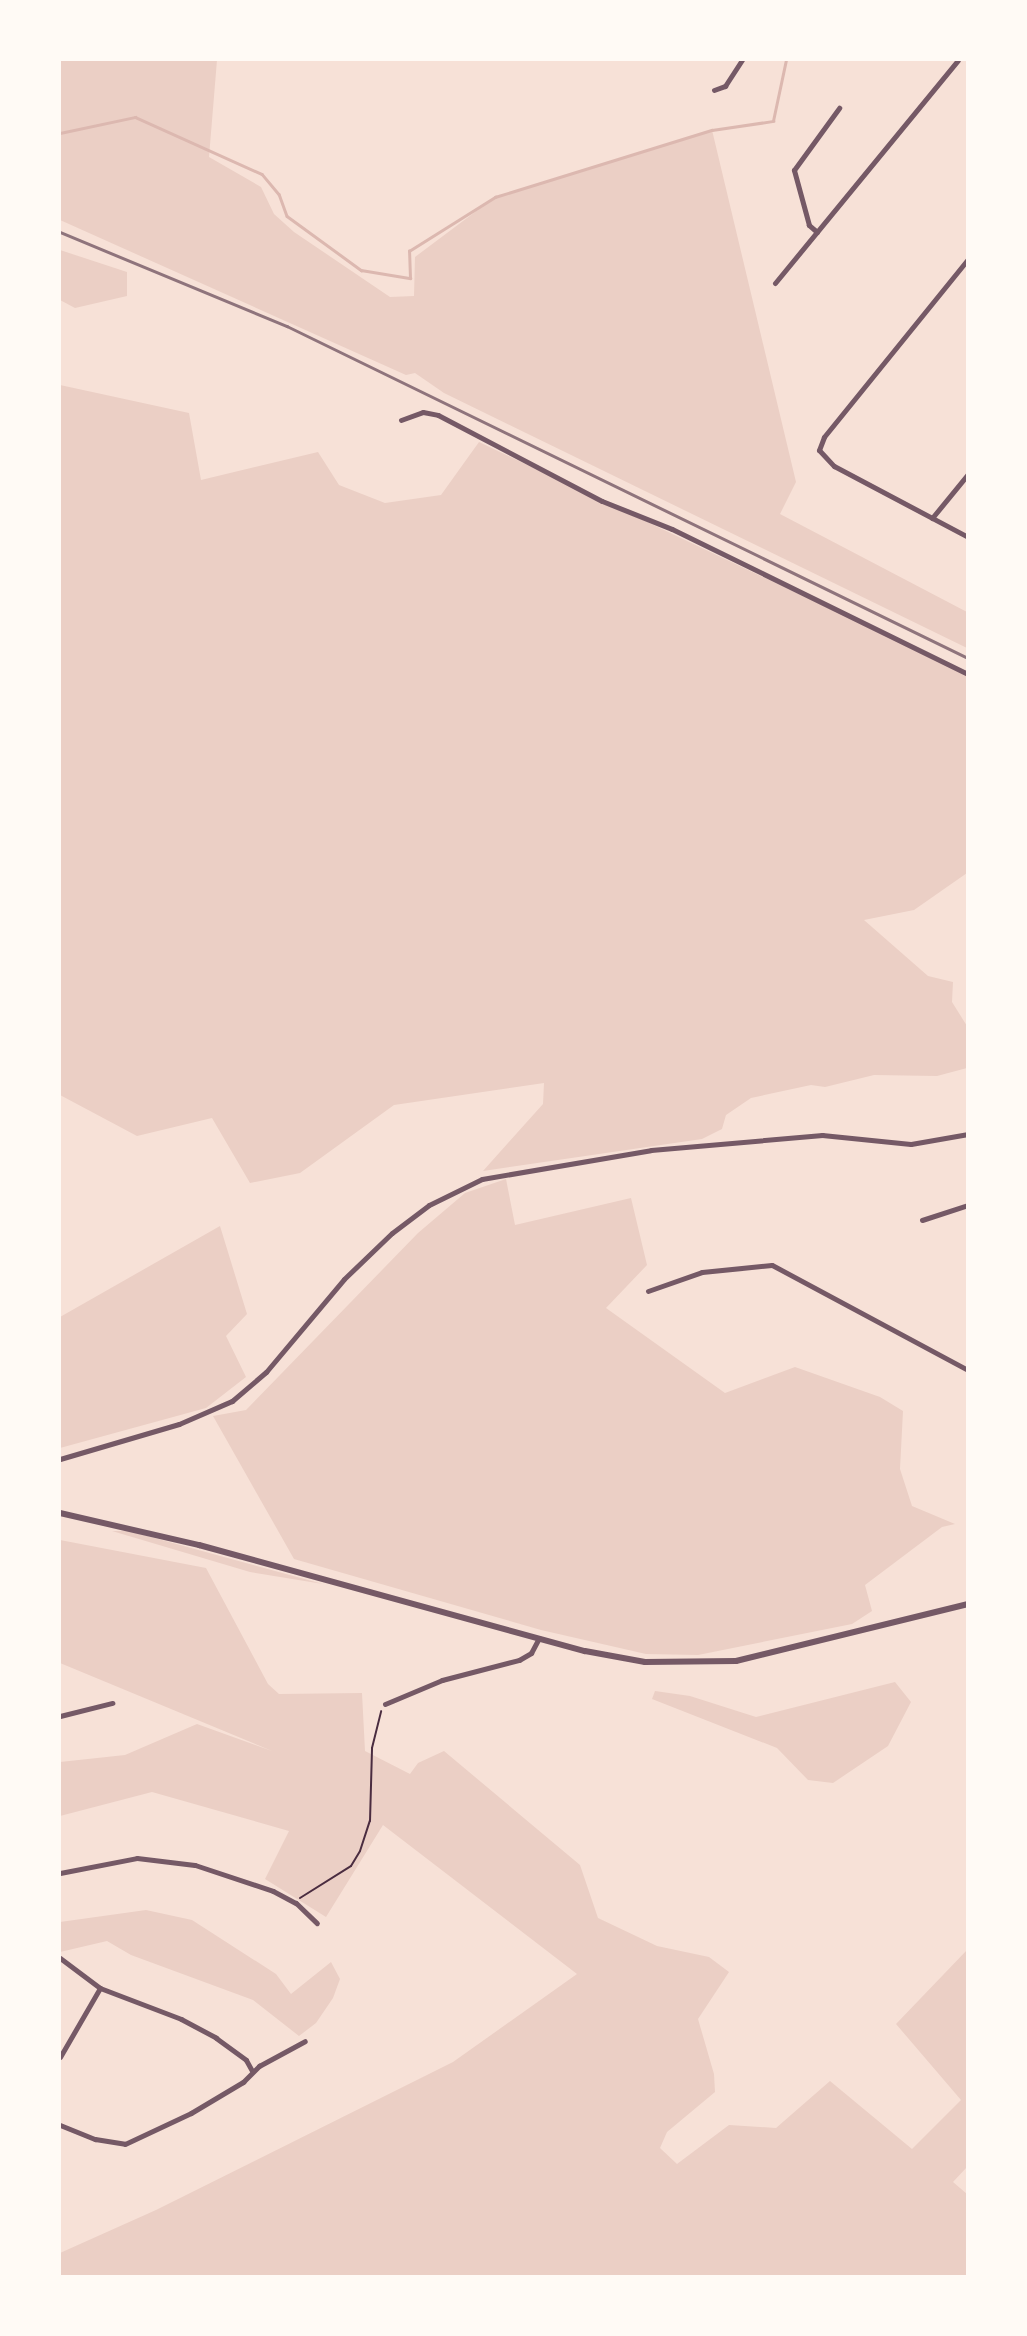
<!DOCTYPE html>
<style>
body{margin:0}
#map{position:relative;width:1027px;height:2336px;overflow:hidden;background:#f7e1d7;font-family:"Space Grotesk",sans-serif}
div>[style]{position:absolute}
.green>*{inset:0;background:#ebcfc5}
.stream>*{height:2.5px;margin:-1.25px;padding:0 1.25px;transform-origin:1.25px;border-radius:1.25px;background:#dcb8b0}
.path>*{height:2px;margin:-1px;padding:0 1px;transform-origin:1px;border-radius:1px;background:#4a2c40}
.minor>*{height:5px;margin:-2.5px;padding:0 2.5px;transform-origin:2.5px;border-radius:2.5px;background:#755966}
.tertiary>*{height:6px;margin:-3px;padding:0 3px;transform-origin:3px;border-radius:3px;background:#755966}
.rail>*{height:2.5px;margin:-1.25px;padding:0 1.25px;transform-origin:1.25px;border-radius:1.25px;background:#8f747c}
span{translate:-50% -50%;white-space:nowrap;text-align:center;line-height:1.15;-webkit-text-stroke:6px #fffaf5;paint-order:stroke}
.frame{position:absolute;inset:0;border:61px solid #fffaf5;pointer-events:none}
</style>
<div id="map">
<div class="green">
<div style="clip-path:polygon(60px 60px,217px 60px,209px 157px,261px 187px,274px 214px,294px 232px,390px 297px,414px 296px,415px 257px,495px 197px,712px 130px,796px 482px,780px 514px,967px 612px,967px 648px,444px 393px,415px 373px,406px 375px,60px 220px)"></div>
<div style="clip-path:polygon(60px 250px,127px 272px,127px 296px,75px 308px,60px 300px)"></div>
<div style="clip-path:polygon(60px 385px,189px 413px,201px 480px,318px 452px,339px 485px,385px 503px,441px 495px,479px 442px,967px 674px,967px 873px,914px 910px,864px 920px,928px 976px,953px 982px,952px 1002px,967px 1026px,967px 1068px,937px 1076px,874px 1075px,825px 1087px,811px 1085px,751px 1098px,726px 1115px,722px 1129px,702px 1139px,483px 1171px,543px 1104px,544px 1083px,394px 1105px,300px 1173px,250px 1183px,212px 1118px,137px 1136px,60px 1095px)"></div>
<div style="clip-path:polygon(506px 1179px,515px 1225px,631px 1198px,647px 1265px,606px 1308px,725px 1393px,795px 1367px,880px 1397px,903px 1411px,900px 1469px,912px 1506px,955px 1524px,942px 1527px,865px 1585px,872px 1611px,852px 1624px,698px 1655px,646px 1654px,541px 1630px,294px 1559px,213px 1416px,246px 1410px,418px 1233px,465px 1193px)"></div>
<div style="clip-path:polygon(220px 1226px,247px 1314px,226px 1336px,246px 1377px,206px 1408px,60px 1448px,60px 1317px)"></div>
<div style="clip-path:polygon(112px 1531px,129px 1531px,323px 1584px,250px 1572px)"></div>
<div style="clip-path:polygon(60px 1540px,206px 1568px,268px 1684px,279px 1694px,362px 1693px,365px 1751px,410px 1774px,418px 1763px,444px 1751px,580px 1865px,598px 1918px,657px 1946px,709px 1957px,729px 1972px,698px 2019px,714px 2074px,715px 2092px,667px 2132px,660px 2148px,677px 2164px,729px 2125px,776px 2128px,830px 2081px,912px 2149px,961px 2100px,896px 2024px,967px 1950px,967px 2167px,953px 2182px,967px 2194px,967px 2276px,60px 2276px,60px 2253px,156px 2210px,453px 2062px,577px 1974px,383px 1825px,326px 1917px,265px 1879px,289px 1831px,152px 1792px,60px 1816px,60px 1762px,125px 1755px,197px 1724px,272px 1751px,60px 1663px)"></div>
<div style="clip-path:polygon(895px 1682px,911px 1702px,888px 1746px,833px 1783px,808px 1780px,777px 1748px,652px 1699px,655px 1691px,690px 1696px,756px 1717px)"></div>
<div style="clip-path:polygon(146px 1910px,192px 1920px,276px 1974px,291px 1994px,331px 1962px,340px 1979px,333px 1998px,316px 2023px,299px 2036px,253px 2000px,131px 1955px,107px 1941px,60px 1952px,60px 1922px)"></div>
</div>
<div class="stream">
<div style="left:60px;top:133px;width:77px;rotate:-12deg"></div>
<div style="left:135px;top:117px;width:139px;rotate:24.2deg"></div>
<div style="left:262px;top:174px;width:26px;rotate:50deg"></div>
<div style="left:279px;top:194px;width:23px;rotate:70deg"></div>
<div style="left:287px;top:216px;width:92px;rotate:36.1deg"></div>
<div style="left:361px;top:270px;width:50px;rotate:9.3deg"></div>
<div style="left:410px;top:278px;width:27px;rotate:-92deg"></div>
<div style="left:409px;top:251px;width:102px;rotate:-32.1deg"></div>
<div style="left:495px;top:197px;width:227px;rotate:-17.2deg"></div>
<div style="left:712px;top:130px;width:62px;rotate:-8.4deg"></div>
<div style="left:773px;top:121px;width:62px;rotate:-78deg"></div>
</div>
<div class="path">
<div style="left:300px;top:1898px;width:60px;rotate:-32.1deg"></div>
<div style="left:351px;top:1866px;width:17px;rotate:-59deg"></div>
<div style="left:360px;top:1851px;width:32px;rotate:-72deg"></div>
<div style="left:370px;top:1821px;width:73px;rotate:-88.4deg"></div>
<div style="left:372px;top:1748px;width:38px;rotate:-76deg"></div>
</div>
<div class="minor">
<div style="left:714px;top:90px;width:12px;rotate:-20deg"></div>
<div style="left:725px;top:86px;width:31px;rotate:-57deg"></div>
<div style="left:817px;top:232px;width:11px;rotate:-139deg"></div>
<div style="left:809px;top:225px;width:57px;rotate:-105.3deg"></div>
<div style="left:794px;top:170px;width:77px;rotate:-54deg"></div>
<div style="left:968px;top:259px;width:229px;rotate:129deg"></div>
<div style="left:824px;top:437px;width:14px;rotate:111deg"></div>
<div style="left:819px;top:450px;width:22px;rotate:47deg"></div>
<div style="left:834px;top:466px;width:152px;rotate:27.9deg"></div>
<div style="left:775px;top:283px;width:288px;rotate:-50.6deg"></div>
<div style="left:401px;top:420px;width:23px;rotate:-20deg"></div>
<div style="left:423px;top:412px;width:15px;rotate:11deg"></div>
<div style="left:438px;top:415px;width:185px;rotate:27.7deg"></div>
<div style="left:602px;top:501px;width:75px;rotate:21.8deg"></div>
<div style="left:672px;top:529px;width:330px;rotate:26.1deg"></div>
<div style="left:932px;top:518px;width:57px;rotate:-50.7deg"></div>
<div style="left:922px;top:1220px;width:48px;rotate:-18.1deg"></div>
<div style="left:648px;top:1291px;width:57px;rotate:-19.4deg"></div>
<div style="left:702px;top:1272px;width:70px;rotate:-5.7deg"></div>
<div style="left:772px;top:1265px;width:222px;rotate:28.2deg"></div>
<div style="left:60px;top:1459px;width:124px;rotate:-16.4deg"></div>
<div style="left:179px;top:1424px;width:58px;rotate:-23.5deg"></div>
<div style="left:232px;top:1401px;width:45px;rotate:-40.5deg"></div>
<div style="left:266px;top:1372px;width:121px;rotate:-50deg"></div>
<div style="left:344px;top:1279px;width:66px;rotate:-43.8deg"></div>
<div style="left:392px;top:1233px;width:46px;rotate:-37.1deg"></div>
<div style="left:429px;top:1205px;width:59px;rotate:-26.1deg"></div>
<div style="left:482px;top:1179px;width:171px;rotate:-9.7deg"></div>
<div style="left:651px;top:1150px;width:172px;rotate:-5deg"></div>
<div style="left:822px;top:1135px;width:89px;rotate:5.8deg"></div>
<div style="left:911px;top:1144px;width:58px;rotate:-10deg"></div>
<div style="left:385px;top:1704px;width:62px;rotate:-22.8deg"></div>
<div style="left:442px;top:1680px;width:80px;rotate:-14.6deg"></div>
<div style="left:519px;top:1660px;width:14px;rotate:-30deg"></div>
<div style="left:531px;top:1653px;width:17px;rotate:-62deg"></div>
<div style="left:60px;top:1716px;width:54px;rotate:-14deg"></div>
<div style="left:60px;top:1873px;width:78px;rotate:-11deg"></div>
<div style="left:137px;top:1858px;width:58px;rotate:6.9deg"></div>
<div style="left:195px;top:1865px;width:82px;rotate:18.4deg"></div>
<div style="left:273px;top:1891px;width:26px;rotate:28deg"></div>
<div style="left:296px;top:1903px;width:29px;rotate:44deg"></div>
<div style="left:60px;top:1958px;width:50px;rotate:36.9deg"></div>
<div style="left:100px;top:1988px;width:87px;rotate:20.9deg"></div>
<div style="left:181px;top:2019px;width:40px;rotate:28deg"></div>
<div style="left:216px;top:2038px;width:37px;rotate:36deg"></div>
<div style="left:246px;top:2060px;width:13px;rotate:61deg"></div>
<div style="left:60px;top:2057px;width:80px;rotate:-59.9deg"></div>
<div style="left:60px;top:2125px;width:38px;rotate:22deg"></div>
<div style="left:95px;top:2139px;width:30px;rotate:9deg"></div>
<div style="left:125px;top:2144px;width:73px;rotate:-25.2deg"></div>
<div style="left:191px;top:2113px;width:61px;rotate:-30.8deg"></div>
<div style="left:243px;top:2082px;width:23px;rotate:-45deg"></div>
<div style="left:259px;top:2066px;width:52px;rotate:-28.5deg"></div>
</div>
<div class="tertiary">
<div style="left:60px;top:1513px;width:143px;rotate:13deg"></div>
<div style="left:199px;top:1545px;width:400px;rotate:15.4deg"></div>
<div style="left:585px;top:1651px;width:61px;rotate:10.4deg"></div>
<div style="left:645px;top:1662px;width:91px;rotate:-0.6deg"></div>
<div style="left:736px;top:1661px;width:239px;rotate:-13.8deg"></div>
</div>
<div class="rail">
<div style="left:60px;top:232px;width:246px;rotate:22.5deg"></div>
<div style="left:287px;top:326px;width:758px;rotate:25.99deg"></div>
</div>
<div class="frame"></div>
</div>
